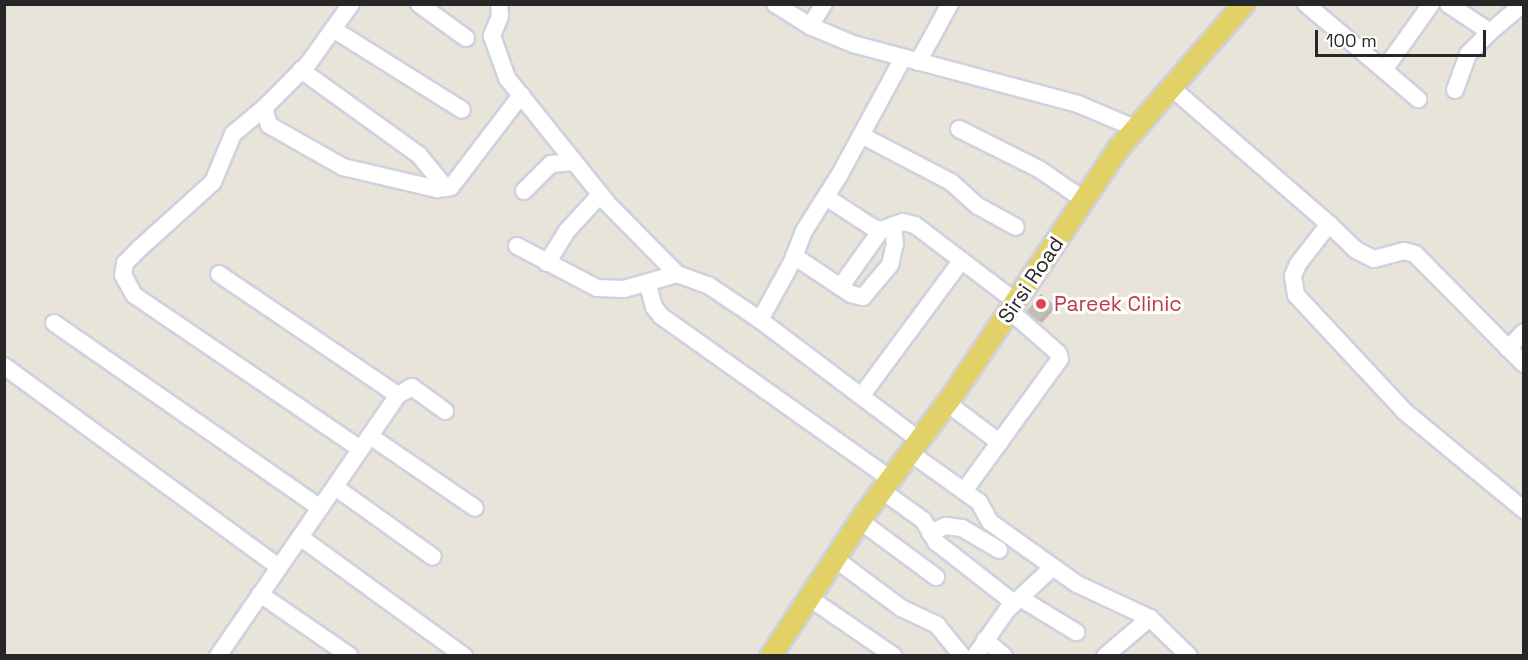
<!DOCTYPE html>
<style>
body{margin:0}
#map{position:relative;width:1528px;height:660px;overflow:hidden;background:#e8e4da;font-family:"Space Grotesk",sans-serif}
div>[style]{position:absolute}
.shadow>*{inset:0;background:#0003}
.building>*{inset:0;background:#c1bdb7;transform-origin:0 0}
.roads{filter:drop-shadow(2px 0 #d0d1df) drop-shadow(-2px 0 #d0d1df) drop-shadow(0 2px #d0d1df) drop-shadow(0 -2px #d0d1df)}
.minor>*{height:16px;margin:-8px;padding:0 8px;transform-origin:8px;border-radius:8px;background:#fff}
.major>*{height:21px;margin:-10.5px;padding:0 10.5px;transform-origin:10.5px;border-radius:10.5px;background:#e1d167}
.dots>*{width:16px;height:16px;translate:-50% -50%;box-sizing:border-box;border:3px solid #fff;border-radius:50%}
span{translate:-50% -50%;white-space:nowrap;text-align:center;line-height:1.15;-webkit-text-stroke:6px #fff;paint-order:stroke}
.street-label{font-size:21px;color:#272727}
.health-label{font-size:21px;color:#be3a42}
.left{translate:0 -50%;text-align:left}
.frame{position:absolute;inset:0;border:6px solid #272727;pointer-events:none}
.scale{position:absolute;left:1315px;top:30px;width:171px;height:27px;box-sizing:border-box;border:3px solid #272727;border-top:0;padding-left:8px;font-size:18px;line-height:21px;white-space:nowrap;color:#272727;-webkit-text-stroke:4px #fff;paint-order:stroke}
</style>
<div id="map">
<div class="shadow">
<div style="clip-path:polygon(1052px 305px,1055px 308px,1042px 323px,1029px 312px)"></div>
</div>
<div class="building">
<div style="left:1041px;top:294px;width:16px;height:23px;rotate:40deg"></div>
</div>
<div class="roads">
<div class="minor">
<div style="left:351px;top:4px;width:74px;rotate:125.6deg"></div>
<div style="left:308px;top:64px;width:62px;rotate:135deg"></div>
<div style="left:264px;top:108px;width:18px;rotate:74deg"></div>
<div style="left:269px;top:125px;width:85px;rotate:29.6deg"></div>
<div style="left:343px;top:167px;width:97px;rotate:13.2deg"></div>
<div style="left:437px;top:189px;width:14px;rotate:-8deg"></div>
<div style="left:451px;top:187px;width:116px;rotate:-52.7deg"></div>
<div style="left:419px;top:4px;width:58px;rotate:35.9deg"></div>
<div style="left:499px;top:4px;width:12px;rotate:85deg"></div>
<div style="left:500px;top:16px;width:22px;rotate:112deg"></div>
<div style="left:492px;top:36px;width:45px;rotate:70.3deg"></div>
<div style="left:507px;top:78px;width:160px;rotate:51.3deg"></div>
<div style="left:607px;top:203px;width:100px;rotate:45.4deg"></div>
<div style="left:677px;top:274px;width:33px;rotate:20deg"></div>
<div style="left:708px;top:285px;width:63px;rotate:33.9deg"></div>
<div style="left:760px;top:320px;width:199px;rotate:37deg"></div>
<div style="left:775px;top:4px;width:41px;rotate:32.2deg"></div>
<div style="left:810px;top:26px;width:47px;rotate:22.7deg"></div>
<div style="left:853px;top:44px;width:233px;rotate:14.9deg"></div>
<div style="left:1078px;top:104px;width:64px;rotate:23deg"></div>
<div style="left:1306px;top:4px;width:102px;rotate:40.2deg"></div>
<div style="left:1384px;top:70px;width:81px;rotate:-54.5deg"></div>
<div style="left:1448px;top:4px;width:50px;rotate:33.7deg"></div>
<div style="left:1490px;top:32px;width:43px;rotate:-40.3deg"></div>
<div style="left:810px;top:26px;width:26px;rotate:-58deg"></div>
<div style="left:333px;top:29px;width:152px;rotate:32.1deg"></div>
<div style="left:918px;top:62px;width:66px;rotate:-61.1deg"></div>
<div style="left:301px;top:70px;width:145px;rotate:35.8deg"></div>
<div style="left:419px;top:155px;width:43px;rotate:50.7deg"></div>
<div style="left:1384px;top:70px;width:45px;rotate:40.5deg"></div>
<div style="left:1173px;top:89px;width:206px;rotate:40.9deg"></div>
<div style="left:1329px;top:224px;width:51px;rotate:127.8deg"></div>
<div style="left:1298px;top:264px;width:13px;rotate:113deg"></div>
<div style="left:1293px;top:276px;width:19px;rotate:81deg"></div>
<div style="left:1296px;top:295px;width:158px;rotate:47deg"></div>
<div style="left:1404px;top:411px;width:156px;rotate:39.5deg"></div>
<div style="left:1455px;top:90px;width:38px;rotate:-70deg"></div>
<div style="left:1468px;top:54px;width:31px;rotate:-45deg"></div>
<div style="left:264px;top:108px;width:40px;rotate:140deg"></div>
<div style="left:233px;top:134px;width:52px;rotate:112.6deg"></div>
<div style="left:213px;top:182px;width:98px;rotate:137.9deg"></div>
<div style="left:140px;top:248px;width:21px;rotate:135deg"></div>
<div style="left:125px;top:263px;width:12px;rotate:99deg"></div>
<div style="left:123px;top:275px;width:23px;rotate:61deg"></div>
<div style="left:134px;top:295px;width:274px;rotate:34.2deg"></div>
<div style="left:959px;top:129px;width:89px;rotate:26.6deg"></div>
<div style="left:1039px;top:169px;width:55px;rotate:34.6deg"></div>
<div style="left:861px;top:135px;width:102px;rotate:27.6deg"></div>
<div style="left:951px;top:182px;width:36px;rotate:42deg"></div>
<div style="left:978px;top:206px;width:43px;rotate:28.9deg"></div>
<div style="left:524px;top:191px;width:38px;rotate:-45deg"></div>
<div style="left:551px;top:164px;width:22px;rotate:-5deg"></div>
<div style="left:826px;top:197px;width:55px;rotate:33.1deg"></div>
<div style="left:872px;top:227px;width:9px;rotate:18deg"></div>
<div style="left:881px;top:230px;width:23px;rotate:-20deg"></div>
<div style="left:903px;top:222px;width:12px;rotate:14deg"></div>
<div style="left:915px;top:225px;width:127px;rotate:37.3deg"></div>
<div style="left:1329px;top:224px;width:37px;rotate:44deg"></div>
<div style="left:1356px;top:250px;width:20px;rotate:27deg"></div>
<div style="left:1374px;top:259px;width:31px;rotate:-15deg"></div>
<div style="left:1404px;top:251px;width:11px;rotate:15deg"></div>
<div style="left:1415px;top:254px;width:155px;rotate:45.3deg"></div>
<div style="left:517px;top:246px;width:90px;rotate:27.7deg"></div>
<div style="left:597px;top:288px;width:27px;rotate:2deg"></div>
<div style="left:624px;top:289px;width:55px;rotate:-15.8deg"></div>
<div style="left:794px;top:256px;width:69px;rotate:33.7deg"></div>
<div style="left:851px;top:294px;width:12px;rotate:14deg"></div>
<div style="left:863px;top:297px;width:42px;rotate:-49.8deg"></div>
<div style="left:890px;top:265px;width:22px;rotate:-77deg"></div>
<div style="left:895px;top:244px;width:19px;rotate:-96deg"></div>
<div style="left:547px;top:263px;width:36px;rotate:-58deg"></div>
<div style="left:566px;top:232px;width:49px;rotate:-47.5deg"></div>
<div style="left:219px;top:274px;width:216px;rotate:34.1deg"></div>
<div style="left:648px;top:285px;width:23px;rotate:75deg"></div>
<div style="left:654px;top:307px;width:11px;rotate:52deg"></div>
<div style="left:661px;top:316px;width:281px;rotate:35.4deg"></div>
<div style="left:841px;top:286px;width:69px;rotate:-54.5deg"></div>
<div style="left:760px;top:320px;width:66px;rotate:-61.1deg"></div>
<div style="left:792px;top:262px;width:33px;rotate:-69deg"></div>
<div style="left:804px;top:231px;width:67px;rotate:-57.7deg"></div>
<div style="left:840px;top:174px;width:132px;rotate:-61.5deg"></div>
<div style="left:54px;top:323px;width:324px;rotate:34.8deg"></div>
<div style="left:1508px;top:349px;width:23px;rotate:-47deg"></div>
<div style="left:4px;top:366px;width:341px;rotate:36.2deg"></div>
<div style="left:862px;top:395px;width:167px;rotate:-53.5deg"></div>
<div style="left:947px;top:403px;width:66px;rotate:37deg"></div>
<div style="left:370px;top:436px;width:127px;rotate:34.4deg"></div>
<div style="left:909px;top:452px;width:86px;rotate:35.5deg"></div>
<div style="left:979px;top:502px;width:23px;rotate:61deg"></div>
<div style="left:990px;top:522px;width:107px;rotate:35.5deg"></div>
<div style="left:1077px;top:584px;width:81px;rotate:25deg"></div>
<div style="left:1150px;top:618px;width:54px;rotate:44.3deg"></div>
<div style="left:335px;top:487px;width:120px;rotate:35.5deg"></div>
<div style="left:881px;top:490px;width:52px;rotate:35.5deg"></div>
<div style="left:923px;top:520px;width:26px;rotate:59deg"></div>
<div style="left:936px;top:542px;width:99px;rotate:38deg"></div>
<div style="left:964px;top:491px;width:163px;rotate:-54deg"></div>
<div style="left:1060px;top:359px;width:6px;rotate:-108deg"></div>
<div style="left:1058px;top:353px;width:64px;rotate:-138.8deg"></div>
<div style="left:859px;top:520px;width:96px;rotate:36.5deg"></div>
<div style="left:930px;top:533px;width:17px;rotate:-24deg"></div>
<div style="left:946px;top:526px;width:16px;rotate:7deg"></div>
<div style="left:962px;top:528px;width:43px;rotate:30.7deg"></div>
<div style="left:300px;top:537px;width:203px;rotate:36deg"></div>
<div style="left:834px;top:558px;width:84px;rotate:36.7deg"></div>
<div style="left:901px;top:608px;width:40px;rotate:25deg"></div>
<div style="left:937px;top:625px;width:40px;rotate:51deg"></div>
<div style="left:260px;top:594px;width:109px;rotate:34.6deg"></div>
<div style="left:808px;top:597px;width:104px;rotate:34.5deg"></div>
<div style="left:1020px;top:598px;width:66px;rotate:31.3deg"></div>
<div style="left:985px;top:640px;width:25px;rotate:40deg"></div>
<div style="left:218px;top:656px;width:317px;rotate:-55.4deg"></div>
<div style="left:398px;top:395px;width:16px;rotate:-30deg"></div>
<div style="left:412px;top:387px;width:41px;rotate:36deg"></div>
<div style="left:975px;top:656px;width:56px;rotate:-55.2deg"></div>
<div style="left:1007px;top:610px;width:63px;rotate:-43.1deg"></div>
<div style="left:1105px;top:656px;width:59px;rotate:-40.2deg"></div>
</div>
<div class="major">
<div style="left:770px;top:656px;width:169px;rotate:-56.6deg"></div>
<div style="left:863px;top:515px;width:146px;rotate:-53.4deg"></div>
<div style="left:950px;top:398px;width:301px;rotate:-56.1deg"></div>
<div style="left:1118px;top:148px;width:191px;rotate:-49deg"></div>
</div>
</div>
<div class="dots">
<div style="left:1041px;top:304px;background:#e0444e"></div>
</div>
<div class="street-label">
<span style="left:1031px;top:280px;rotate:-56deg">Sirsi Road</span>
</div>
<div class="health-label">
<span class="left" style="left:1054px;top:304px">Pareek Clinic</span>
</div>
<div class="frame"></div>
<div class="scale">100 m</div>
</div>
